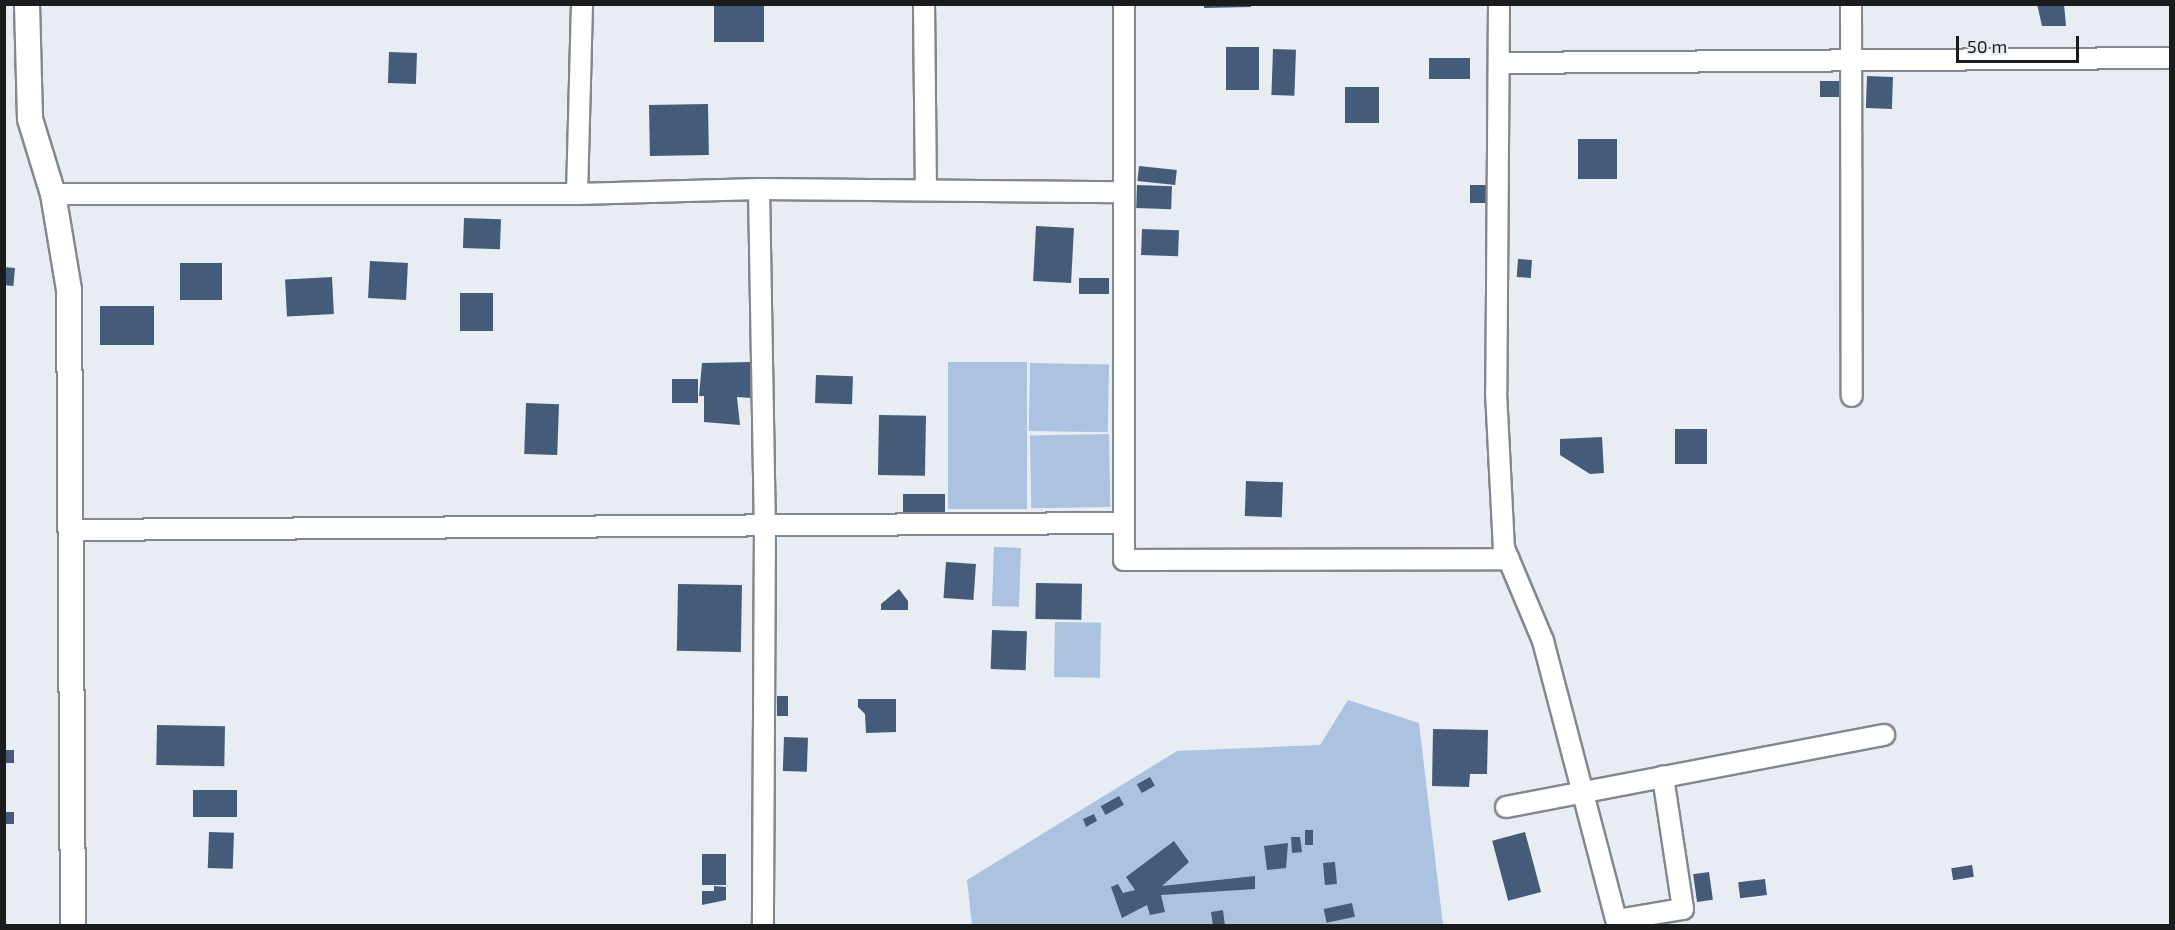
<!DOCTYPE html>
<style>
body{margin:0}
#map{position:relative;width:2175px;height:930px;overflow:hidden;background:#e8edf3;font-family:"Exo 2",sans-serif}
div>[style]{position:absolute}
.green>*{inset:0;background:#abc2e0;transform-origin:0 0}
.building>*{inset:0;background:#445c7a;transform-origin:0 0}
.roads{filter:drop-shadow(2px 0 #83888e) drop-shadow(-2px 0 #83888e) drop-shadow(0 2px #83888e) drop-shadow(0 -2px #83888e)}
.minor>*{height:20px;margin:-10px;padding:0 10px;transform-origin:10px;border-radius:10px;background:#fff}
.tertiary>*{height:24px;margin:-12px;padding:0 12px;transform-origin:12px;border-radius:12px;background:#fff}
span{translate:-50% -50%;white-space:nowrap;text-align:center;line-height:1.15;-webkit-text-stroke:6px #e8edf3;paint-order:stroke}
.frame{position:absolute;inset:0;border:6px solid #1a1c1e;pointer-events:none}
.scale{position:absolute;left:1956px;top:36px;width:123px;height:27px;box-sizing:border-box;border:3px solid #1a1c1e;border-top:0;padding-left:8px;font-size:18px;line-height:21px;white-space:nowrap;color:#1a1c1e;-webkit-text-stroke:4px #e8edf3;paint-order:stroke}
</style>
<div id="map">
<div class="green">
<div style="left:1027px;top:362px;width:147px;height:79px;rotate:90deg"></div>
<div style="left:1030px;top:363px;width:79px;height:68px;rotate:1deg"></div>
<div style="left:1109px;top:434px;width:73px;height:79px;rotate:89deg"></div>
<div style="left:994px;top:547px;width:27px;height:59px;rotate:2deg"></div>
<div style="left:1055px;top:622px;width:46px;height:55px;rotate:1deg"></div>
<div style="clip-path:polygon(1348px 700px,1419px 723px,1443px 925px,972px 925px,967px 880px,1177px 751px,1320px 745px)"></div>
</div>
<div class="building">
<div style="left:714px;top:4px;width:50px;height:38px"></div>
<div style="clip-path:polygon(1204px 4px,1251px 4px,1251px 7px,1204px 8px)"></div>
<div style="clip-path:polygon(2037px 4px,2064px 4px,2066px 26px,2042px 26px)"></div>
<div style="left:1226px;top:47px;width:33px;height:43px"></div>
<div style="left:1273px;top:49px;width:23px;height:46px;rotate:2deg"></div>
<div style="left:417px;top:53px;width:31px;height:28px;rotate:92deg"></div>
<div style="left:1470px;top:58px;width:21px;height:41px;rotate:90deg"></div>
<div style="left:1867px;top:76px;width:26px;height:32px;rotate:2deg"></div>
<div style="left:1820px;top:81px;width:19px;height:16px"></div>
<div style="left:1345px;top:87px;width:34px;height:36px"></div>
<div style="left:708px;top:104px;width:51px;height:59px;rotate:89deg"></div>
<div style="left:1578px;top:139px;width:39px;height:40px"></div>
<div style="left:1139px;top:166px;width:38px;height:15px;rotate:6deg"></div>
<div style="left:1137px;top:185px;width:35px;height:23px;rotate:2deg"></div>
<div style="left:1470px;top:185px;width:19px;height:18px"></div>
<div style="left:464px;top:218px;width:37px;height:30px;rotate:2deg"></div>
<div style="left:1036px;top:226px;width:38px;height:55px;rotate:3deg"></div>
<div style="left:1142px;top:229px;width:37px;height:26px;rotate:2deg"></div>
<div style="left:1518px;top:259px;width:14px;height:18px;rotate:4deg"></div>
<div style="left:370px;top:261px;width:38px;height:37px;rotate:3deg"></div>
<div style="left:180px;top:263px;width:42px;height:37px"></div>
<div style="left:4px;top:267px;width:11px;height:18px;rotate:5deg"></div>
<div style="left:332px;top:277px;width:37px;height:47px;rotate:87deg"></div>
<div style="left:1079px;top:278px;width:30px;height:16px"></div>
<div style="left:460px;top:293px;width:33px;height:38px"></div>
<div style="left:100px;top:306px;width:54px;height:39px"></div>
<div style="clip-path:polygon(751px 362px,751px 398px,737px 397px,740px 425px,704px 422px,704px 396px,699px 396px,702px 363px)"></div>
<div style="left:816px;top:375px;width:37px;height:28px;rotate:2deg"></div>
<div style="left:672px;top:379px;width:26px;height:24px"></div>
<div style="left:526px;top:403px;width:33px;height:51px;rotate:2deg"></div>
<div style="left:879px;top:415px;width:47px;height:60px;rotate:1deg"></div>
<div style="left:1675px;top:429px;width:32px;height:35px"></div>
<div style="clip-path:polygon(1602px 437px,1604px 473px,1590px 474px,1560px 455px,1560px 439px)"></div>
<div style="left:1246px;top:481px;width:37px;height:35px;rotate:2deg"></div>
<div style="left:903px;top:494px;width:42px;height:23px"></div>
<div style="left:946px;top:562px;width:30px;height:36px;rotate:4deg"></div>
<div style="left:1036px;top:583px;width:46px;height:36px;rotate:1deg"></div>
<div style="left:742px;top:585px;width:67px;height:64px;rotate:91deg"></div>
<div style="clip-path:polygon(899px 589px,908px 601px,908px 610px,881px 610px,881px 604px)"></div>
<div style="left:992px;top:630px;width:35px;height:39px;rotate:2deg"></div>
<div style="left:777px;top:696px;width:11px;height:20px"></div>
<div style="clip-path:polygon(858px 699px,896px 699px,896px 732px,866px 733px,865px 714px,858px 707px)"></div>
<div style="left:157px;top:725px;width:68px;height:40px;rotate:1deg"></div>
<div style="clip-path:polygon(1433px 729px,1488px 730px,1487px 774px,1470px 774px,1469px 787px,1432px 786px)"></div>
<div style="left:784px;top:737px;width:24px;height:34px;rotate:2deg"></div>
<div style="left:14px;top:750px;width:13px;height:10px;rotate:90deg"></div>
<div style="left:1150px;top:777px;width:10px;height:15px;rotate:61deg"></div>
<div style="left:193px;top:790px;width:44px;height:27px"></div>
<div style="left:1119px;top:796px;width:10px;height:21px;rotate:61deg"></div>
<div style="left:4px;top:812px;width:10px;height:12px"></div>
<div style="clip-path:polygon(1094px 814px,1097px 821px,1086px 827px,1083px 819px)"></div>
<div style="left:1305px;top:830px;width:8px;height:15px"></div>
<div style="left:209px;top:832px;width:25px;height:36px;rotate:2deg"></div>
<div style="left:1525px;top:832px;width:62px;height:34px;rotate:75deg"></div>
<div style="clip-path:polygon(1291px 837px,1300px 837px,1302px 852px,1292px 853px)"></div>
<div style="clip-path:polygon(1174px 841px,1189px 862px,1162px 886px,1255px 876px,1255px 889px,1161px 895px,1165px 912px,1150px 915px,1147px 905px,1122px 918px,1111px 887px,1118px 884px,1123px 893px,1135px 890px,1126px 877px)"></div>
<div style="clip-path:polygon(1288px 843px,1286px 868px,1267px 870px,1264px 846px)"></div>
<div style="left:702px;top:854px;width:24px;height:31px"></div>
<div style="left:1335px;top:862px;width:22px;height:12px;rotate:85deg"></div>
<div style="left:1972px;top:865px;width:12px;height:21px;rotate:81deg"></div>
<div style="left:1709px;top:872px;width:28px;height:16px;rotate:82deg"></div>
<div style="left:1765px;top:879px;width:16px;height:27px;rotate:83deg"></div>
<div style="clip-path:polygon(714px 886px,726px 887px,726px 900px,702px 905px,702px 891px,714px 891px)"></div>
<div style="left:1352px;top:903px;width:14px;height:29px;rotate:78deg"></div>
<div style="clip-path:polygon(1223px 910px,1225px 926px,1213px 926px,1211px 912px)"></div>
</div>
<div class="roads">
<div class="minor">
<div style="left:582px;top:4px;width:190px;rotate:91.5deg"></div>
<div style="left:577px;top:194px;width:182px;rotate:-1.6deg"></div>
<div style="left:759px;top:189px;width:365px;rotate:0.5deg"></div>
<div style="left:924px;top:4px;width:186px;rotate:89.4deg"></div>
<div style="left:1124px;top:4px;width:556px;rotate:90deg"></div>
<div style="left:1124px;top:560px;width:385px;rotate:-0.1deg"></div>
<div style="left:1499px;top:4px;width:388px;rotate:90.4deg"></div>
<div style="left:1496px;top:392px;width:156px;rotate:87.1deg"></div>
<div style="left:1504px;top:548px;width:101px;rotate:67.2deg"></div>
<div style="left:1543px;top:641px;width:295px;rotate:75.3deg"></div>
<div style="left:1851px;top:4px;width:392px;rotate:89.9deg"></div>
<div style="left:1499px;top:63px;width:671px;rotate:-0.43deg"></div>
<div style="left:759px;top:189px;width:336px;rotate:89deg"></div>
<div style="left:765px;top:525px;width:401px;rotate:90.3deg"></div>
<div style="left:53px;top:194px;width:524px"></div>
<div style="left:69px;top:530px;width:1055px;rotate:-0.38deg"></div>
<div style="left:1506px;top:807px;width:385px;rotate:-10.8deg"></div>
<div style="left:1617px;top:920px;width:67px;rotate:-9.5deg"></div>
<div style="left:1683px;top:909px;width:134px;rotate:-98.6deg"></div>
</div>
<div class="tertiary">
<div style="left:27px;top:4px;width:115px;rotate:88.5deg"></div>
<div style="left:30px;top:119px;width:78px;rotate:73deg"></div>
<div style="left:53px;top:194px;width:97px;rotate:80.5deg"></div>
<div style="left:69px;top:290px;width:636px;rotate:89.64deg"></div>
</div>
</div>
<div class="frame"></div>
<div class="scale">50 m</div>
</div>
